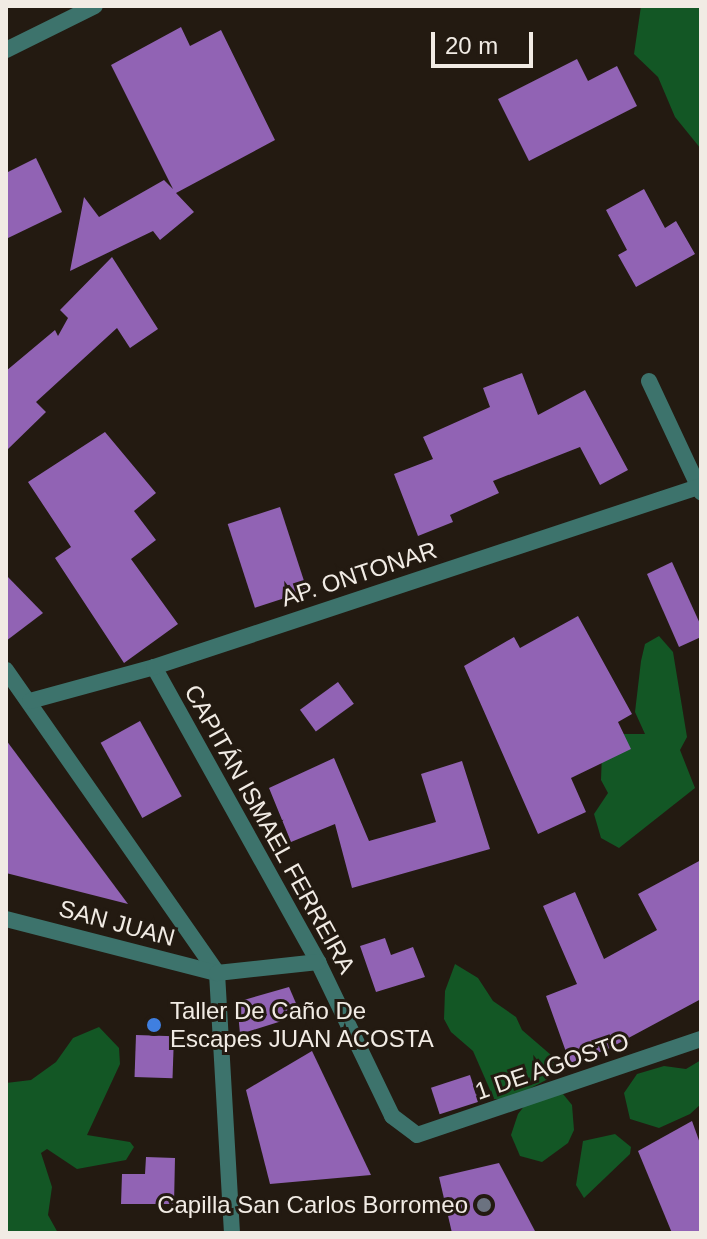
<!DOCTYPE html>
<meta charset="utf-8">
<style>
body{margin:0}
#map{position:relative;width:707px;height:1239px;overflow:hidden;background:#231a11;font-family:Arial,sans-serif}
div>[style]{position:absolute}
.forest>*{inset:0;background:#135725}
.building>*{inset:0;background:#9163b4;transform-origin:0 0}
.minor>*{height:16px;margin:-8px;padding:0 8px;transform-origin:8px;border-radius:8px;background:#3d736c}
.dots>*{width:22px;height:22px;translate:-50% -50%;box-sizing:border-box;border:4px solid #231a11;border-radius:50%}
span{translate:-50% -50%;white-space:nowrap;text-align:center;line-height:1.15;-webkit-text-stroke:6px #231a11;paint-order:stroke}
.street-label{font-size:24px;color:#f1ebe4}
.poi-label{font-size:24px;color:#f1ebe4}
.left{translate:0 -50%;text-align:left}
.right{translate:-100% -50%;text-align:right}
.frame{position:absolute;inset:0;border:8px solid #f1ebe4;pointer-events:none}
.scale{position:absolute;left:431px;top:32px;width:102px;height:36px;box-sizing:border-box;border:4px solid #f1ebe4;border-top:0;padding-left:10px;font-size:24px;line-height:28px;white-space:nowrap;color:#f1ebe4;-webkit-text-stroke:6px #231a11;paint-order:stroke}
</style>
<div id="map">
<div class="forest">
<div style="clip-path:polygon(641px 6px,701px 6px,701px 149px,675px 117px,658px 77px,634px 54px)"></div>
<div style="clip-path:polygon(659px 636px,673px 652px,687px 737px,680px 750px,695px 788px,619px 848px,601px 838px,594px 814px,608px 793px,601px 780px,602px 753px,621px 734px,645px 734px,635px 712px,641px 661px,645px 644px)"></div>
<div style="clip-path:polygon(455px 964px,478px 978px,493px 1001px,516px 1017px,522px 1030px,551px 1055px,557px 1070px,546px 1080px,508px 1100px,494px 1099px,473px 1051px,451px 1032px,444px 1019px,445px 991px)"></div>
<div style="clip-path:polygon(99px 1027px,119px 1048px,120px 1064px,87px 1135px,130px 1142px,134px 1147px,126px 1160px,77px 1169px,47px 1149px,41px 1153px,52px 1187px,48px 1215px,58px 1233px,6px 1233px,6px 1083px,31px 1080px,56px 1062px,73px 1038px)"></div>
<div style="clip-path:polygon(701px 1060px,701px 1104px,690px 1114px,659px 1128px,630px 1119px,624px 1093px,637px 1074px,664px 1066px,686px 1069px)"></div>
<div style="clip-path:polygon(563px 1094px,572px 1105px,574px 1130px,568px 1143px,542px 1162px,520px 1156px,511px 1135px,518px 1114px,529px 1100px)"></div>
<div style="clip-path:polygon(615px 1134px,631px 1147px,630px 1154px,584px 1198px,576px 1185px,583px 1141px)"></div>
</div>
<div class="building">
<div style="clip-path:polygon(181px 27px,190px 46px,221px 30px,275px 140px,176px 193px,194px 212px,160px 240px,153px 231px,70px 271px,84px 197px,99px 217px,164px 180px,173px 189px,111px 65px)"></div>
<div style="clip-path:polygon(577px 59px,588px 81px,617px 66px,637px 106px,529px 161px,498px 99px)"></div>
<div style="clip-path:polygon(36px 158px,62px 212px,6px 239px,6px 173px)"></div>
<div style="clip-path:polygon(644px 189px,665px 228px,676px 221px,695px 254px,636px 287px,618px 255px,627px 250px,606px 210px)"></div>
<div style="clip-path:polygon(112px 257px,158px 329px,130px 348px,117px 328px,36px 402px,46px 412px,6px 451px,6px 371px,55px 330px,58px 336px,68px 318px,60px 310px)"></div>
<div style="clip-path:polygon(522px 373px,538px 415px,585px 390px,628px 470px,600px 485px,580px 447px,493px 481px,499px 493px,450px 515px,453px 522px,418px 536px,394px 474px,433px 459px,423px 437px,490px 407px,483px 388px)"></div>
<div style="clip-path:polygon(105px 432px,156px 493px,134px 511px,156px 540px,131px 559px,178px 624px,124px 663px,55px 558px,71px 547px,28px 482px)"></div>
<div style="left:280px;top:507px;width:88px;height:55px;rotate:72deg"></div>
<div style="clip-path:polygon(672px 562px,701px 626px,701px 637px,679px 647px,647px 574px)"></div>
<div style="clip-path:polygon(6px 575px,43px 613px,6px 641px)"></div>
<div style="clip-path:polygon(578px 616px,632px 714px,618px 722px,631px 749px,571px 778px,586px 812px,538px 834px,464px 666px,514px 637px,520px 648px)"></div>
<div style="left:338px;top:682px;width:27px;height:47px;rotate:54deg"></div>
<div style="left:140px;top:721px;width:86px;height:45px;rotate:61deg"></div>
<div style="clip-path:polygon(6px 740px,128px 904px,6px 873px)"></div>
<div style="clip-path:polygon(334px 758px,369px 841px,436px 822px,421px 774px,462px 761px,490px 849px,352px 888px,335px 824px,291px 842px,269px 788px)"></div>
<div style="clip-path:polygon(701px 860px,701px 999px,608px 1049px,570px 1063px,546px 996px,577px 984px,543px 906px,575px 892px,604px 959px,657px 930px,638px 894px)"></div>
<div style="clip-path:polygon(385px 938px,391px 955px,413px 947px,425px 977px,376px 992px,360px 946px)"></div>
<div style="clip-path:polygon(289px 987px,301px 1015px,240px 1034px,237px 1002px)"></div>
<div style="left:136px;top:1035px;width:38px;height:42px;rotate:2deg"></div>
<div style="clip-path:polygon(312px 1051px,371px 1175px,270px 1184px,246px 1090px)"></div>
<div style="left:470px;top:1075px;width:28px;height:41px;rotate:72deg"></div>
<div style="clip-path:polygon(692px 1121px,701px 1146px,701px 1233px,672px 1233px,638px 1151px)"></div>
<div style="clip-path:polygon(146px 1157px,175px 1158px,174px 1204px,121px 1204px,122px 1174px,145px 1174px)"></div>
<div style="clip-path:polygon(499px 1163px,536px 1233px,452px 1233px,439px 1177px)"></div>
</div>
<div class="minor">
<div style="left:6px;top:50px;width:99px;rotate:-26.3deg"></div>
<div style="left:649px;top:381px;width:123px;rotate:64.9deg"></div>
<div style="left:154px;top:667px;width:338px;rotate:60.9deg"></div>
<div style="left:318px;top:962px;width:171px;rotate:64.3deg"></div>
<div style="left:392px;top:1116px;width:31px;rotate:37deg"></div>
<div style="left:417px;top:1135px;width:300px;rotate:-18.7deg"></div>
<div style="left:6px;top:670px;width:369px;rotate:55.1deg"></div>
<div style="left:217px;top:973px;width:260px;rotate:86.7deg"></div>
<div style="left:30px;top:701px;width:129px;rotate:-15.3deg"></div>
<div style="left:154px;top:667px;width:576px;rotate:-18.31deg"></div>
<div style="left:6px;top:919px;width:218px;rotate:14.4deg"></div>
<div style="left:217px;top:973px;width:102px;rotate:-6.2deg"></div>
</div>
<div class="dots">
<div style="left:154px;top:1025px;background:#3f7fe0"></div>
<div style="left:484px;top:1205px;background:#6b7280"></div>
</div>
<div class="street-label">
<span style="left:359px;top:574px;rotate:-18deg">AP. ONTONAR</span>
<span style="left:270px;top:829px;rotate:61deg">CAPITÁN ISMAEL FERREIRA</span>
<span style="left:117px;top:923px;rotate:15deg">SAN JUAN</span>
<span style="left:552px;top:1066px;rotate:-19deg">1 DE AGOSTO</span>
</div>
<div class="poi-label">
<span class="left" style="left:170px;top:1025px">Taller De Caño De<br>Escapes JUAN ACOSTA</span>
<span class="right" style="left:468px;top:1205px">Capilla San Carlos Borromeo</span>
</div>
<div class="frame"></div>
<div class="scale">20 m</div>
</div>
